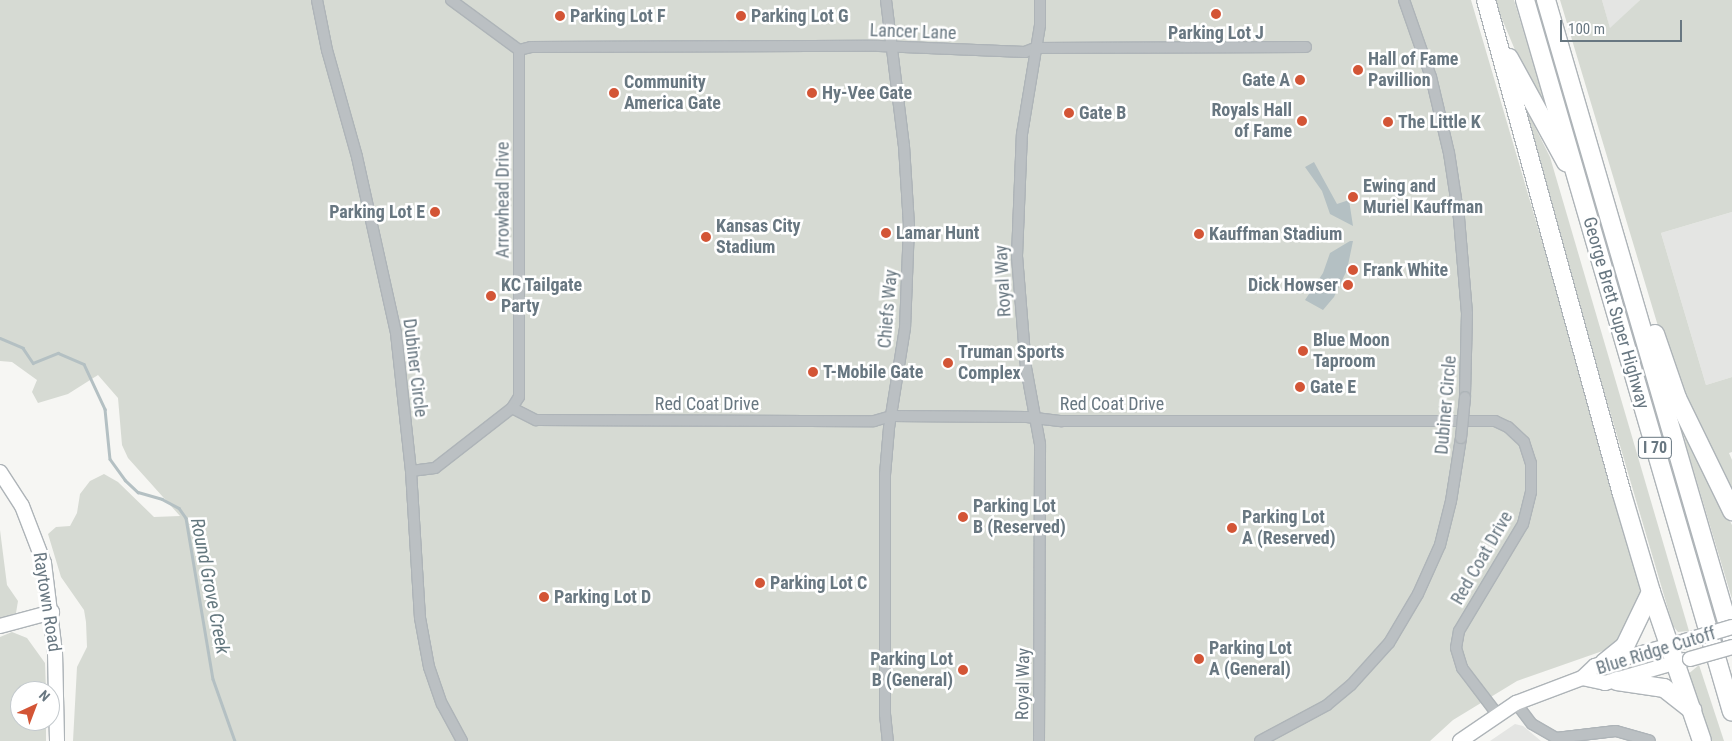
<!DOCTYPE html>
<style>
body{margin:0}
#map{position:relative;width:1732px;height:741px;overflow:hidden;background:#f6f6f3;font-family:"Roboto Condensed",sans-serif}
div>[style]{position:absolute}
.built>*{inset:0;background:#e4e5e3}
.green>*{inset:0;background:#d6dad3}
.water>*{inset:0;background:#b4c0c3}
.stream>*{height:2.5px;margin:-1.25px;padding:0 1.25px;transform-origin:1.25px;border-radius:1.25px;background:#b4c0c3}
.roads{filter:drop-shadow(1px 0 #aeb4b8) drop-shadow(-1px 0 #aeb4b8) drop-shadow(0 1px #aeb4b8) drop-shadow(0 -1px #aeb4b8)}
.street>*{height:10px;margin:-5px;padding:0 5px;transform-origin:5px;border-radius:5px;background:#bbc0c3}
.secondary>*{height:14px;margin:-7px;padding:0 7px;transform-origin:7px;border-radius:7px;background:#fff}
.highway>*{height:18px;margin:-9px;padding:0 9px;transform-origin:9px;border-radius:9px;background:#fff}
.bridges{filter:drop-shadow(1px 0 #aeb4b8) drop-shadow(-1px 0 #aeb4b8) drop-shadow(0 1px #aeb4b8) drop-shadow(0 -1px #aeb4b8)}
.street-bridge>*{height:10px;margin:-5px;padding:0 5px;transform-origin:5px;border-radius:5px;background:#bbc0c3}
.secondary-bridge>*{height:14px;margin:-7px;padding:0 7px;transform-origin:7px;border-radius:7px;background:#fff}
.dots>*{width:14px;height:14px;translate:-50% -50%;box-sizing:border-box;border:2px solid #fff;border-radius:50%}
span{translate:-50% -50%;white-space:nowrap;text-align:center;line-height:1.15;-webkit-text-stroke:5px #fff;paint-order:stroke}
.shield-label span{padding:1px 4px;background:#fff;border:1px solid;border-radius:4px;-webkit-text-stroke-width:0}
.shield-label{font-size:16px;color:#687781;font-weight:700}
.poi-label{font-size:18px;color:#687781;font-weight:700}
.left{translate:0 -50%;text-align:left}
.right{translate:-100% -50%;text-align:right}
.street-label{font-size:18px;color:#687781}
.water-label{font-size:19px;color:#63777e;font-style:italic}
.north{position:absolute;left:10px;top:681px;width:50px;height:50px;box-sizing:border-box;background:#fff;border:1px solid #c3c9cd;border-radius:50%;rotate:43deg;font-size:14px;font-weight:700;line-height:20px;text-align:center;color:#687781}
.north::after{content:'';display:block;margin:auto;width:18px;height:22px;background:#d35536;clip-path:polygon(50% 0,100% 100%,50% 72%,0 100%)}
.scale{position:absolute;left:1560px;top:20px;width:122px;height:22px;box-sizing:border-box;border:2px solid #687781;border-top:0;padding-left:6px;font-size:15px;line-height:18px;white-space:nowrap;color:#687781;-webkit-text-stroke:4px #fff;paint-order:stroke}
</style>
<div id="map">
<div class="built">
<div style="clip-path:polygon(1602px 0,1640px 0,1610px 29px)"></div>
<div style="clip-path:polygon(1732px 212px,1732px 377px,1706px 385px,1661px 233px)"></div>
<div style="clip-path:polygon(1515px 724px,1523px 726px,1541px 741px,1490px 741px)"></div>
</div>
<div class="green">
<div style="clip-path:polygon(0 0,1471px 0,1632px 548px,1644px 600px,1614px 647px,1517px 681px,1453px 720px,1430px 741px,73px 741px,77px 667px,87px 647px,86px 622px,84px 610px,61px 577px,48px 534px,56px 527px,70px 526px,77px 513px,80px 494px,90px 481px,104px 474px,118px 482px,154px 517px,180px 516px,128px 458px,122px 445px,118px 398px,98px 375px,68px 394px,38px 403px,32px 392px,37px 380px,12px 362px,0 361px)"></div>
<div style="clip-path:polygon(1494px 0,1514px 0,1548px 112px,1523px 69px)"></div>
<div style="clip-path:polygon(1560px 0,1602px 0,1610px 28px,1640px 0,1732px 0,1732px 212px,1661px 233px,1706px 385px,1732px 377px,1732px 452px,1729px 453px,1732px 460px,1732px 495px,1690px 419px,1667px 356px)"></div>
<div style="clip-path:polygon(1514px 85px,1550px 157px,1689px 631px,1678px 632px,1673px 626px)"></div>
<div style="clip-path:polygon(1680px 420px,1732px 525px,1732px 599px,1687px 449px)"></div>
<div style="clip-path:polygon(0 530px,7px 585px,18px 601px,16px 613px,0 619px)"></div>
<div style="clip-path:polygon(12px 632px,27px 638px,45px 663px,46px 691px,20px 691px,20px 721px,46px 721px,46px 741px,0 741px,0 637px)"></div>
<div style="clip-path:polygon(1699px 665px,1724px 741px,1707px 741px,1687px 675px)"></div>
</div>
<div class="water">
<div style="clip-path:polygon(1314px 162px,1337px 204px,1349px 200px,1353px 226px,1330px 214px,1322px 191px,1305px 167px)"></div>
<div style="clip-path:polygon(1350px 241px,1353px 241px,1347px 270px,1334px 297px,1323px 310px,1305px 300px,1323px 273px,1330px 253px)"></div>
</div>
<div class="stream">
<div style="left:0;top:338px;width:25px;rotate:23deg"></div>
<div style="left:23px;top:348px;width:18px;rotate:56deg"></div>
<div style="left:33px;top:363px;width:27px;rotate:-22deg"></div>
<div style="left:58px;top:353px;width:28px;rotate:23deg"></div>
<div style="left:84px;top:364px;width:50px;rotate:65deg"></div>
<div style="left:105px;top:409px;width:50px;rotate:84.3deg"></div>
<div style="left:110px;top:459px;width:26px;rotate:54deg"></div>
<div style="left:125px;top:480px;width:18px;rotate:43deg"></div>
<div style="left:138px;top:492px;width:25px;rotate:16deg"></div>
<div style="left:162px;top:499px;width:19px;rotate:28deg"></div>
<div style="left:179px;top:508px;width:12px;rotate:55deg"></div>
<div style="left:186px;top:518px;width:163px;rotate:80.5deg"></div>
<div style="left:213px;top:679px;width:66px;rotate:70.5deg"></div>
</div>
<div class="roads">
<div class="street">
<div style="left:317px;top:0;width:51px;rotate:78.7deg"></div>
<div style="left:327px;top:50px;width:111px;rotate:74.3deg"></div>
<div style="left:357px;top:157px;width:180px;rotate:77.5deg"></div>
<div style="left:396px;top:333px;width:139px;rotate:83.8deg"></div>
<div style="left:411px;top:471px;width:147px;rotate:86.5deg"></div>
<div style="left:420px;top:618px;width:50px;rotate:79.6deg"></div>
<div style="left:429px;top:667px;width:39px;rotate:71deg"></div>
<div style="left:442px;top:704px;width:42px;rotate:61.6deg"></div>
<div style="left:451px;top:0;width:84px;rotate:36.3deg"></div>
<div style="left:886px;top:0;width:147px;rotate:83deg"></div>
<div style="left:904px;top:146px;width:79px;rotate:86.4deg"></div>
<div style="left:909px;top:225px;width:103px;rotate:92.2deg"></div>
<div style="left:905px;top:328px;width:101px;rotate:99.1deg"></div>
<div style="left:889px;top:428px;width:47px;rotate:94.9deg"></div>
<div style="left:885px;top:475px;width:239px;rotate:90deg"></div>
<div style="left:885px;top:714px;width:27px;rotate:84deg"></div>
<div style="left:1404px;top:0;width:82px;rotate:70.7deg"></div>
<div style="left:1431px;top:77px;width:78px;rotate:76.7deg"></div>
<div style="left:1449px;top:153px;width:66px;rotate:81.3deg"></div>
<div style="left:1459px;top:218px;width:95px;rotate:85.2deg"></div>
<div style="left:1467px;top:313px;width:84px;rotate:91.4deg"></div>
<div style="left:519px;top:50px;width:12px;rotate:-14deg"></div>
<div style="left:531px;top:47px;width:348px;rotate:-0.2deg"></div>
<div style="left:879px;top:46px;width:146px;rotate:2.4deg"></div>
<div style="left:1025px;top:52px;width:11px;rotate:-22deg"></div>
<div style="left:1035px;top:48px;width:271px;rotate:-0.2deg"></div>
<div style="left:512px;top:408px;width:13px;rotate:-58deg"></div>
<div style="left:519px;top:397px;width:347px;rotate:-90deg"></div>
<div style="left:411px;top:471px;width:24px;rotate:-7deg"></div>
<div style="left:435px;top:468px;width:98px;rotate:-37.9deg"></div>
<div style="left:512px;top:408px;width:27px;rotate:27deg"></div>
<div style="left:536px;top:420px;width:338px;rotate:0.2deg"></div>
<div style="left:874px;top:421px;width:19px;rotate:-16deg"></div>
<div style="left:892px;top:416px;width:135px;rotate:0.4deg"></div>
<div style="left:1027px;top:417px;width:35px;rotate:7deg"></div>
<div style="left:1062px;top:421px;width:433px"></div>
<div style="left:1495px;top:421px;width:14px;rotate:25deg"></div>
<div style="left:1508px;top:427px;width:22px;rotate:43deg"></div>
<div style="left:1524px;top:442px;width:22px;rotate:72deg"></div>
<div style="left:1531px;top:463px;width:29px;rotate:90deg"></div>
<div style="left:1531px;top:492px;width:33px;rotate:104deg"></div>
<div style="left:1523px;top:524px;width:125px;rotate:120.9deg"></div>
<div style="left:1459px;top:631px;width:17px;rotate:100deg"></div>
<div style="left:1456px;top:648px;width:21px;rotate:73deg"></div>
<div style="left:1462px;top:668px;width:58px;rotate:52.7deg"></div>
<div style="left:1516px;top:703px;width:26px;rotate:53deg"></div>
<div style="left:1532px;top:724px;width:28px;rotate:30deg"></div>
<div style="left:1556px;top:738px;width:60px;rotate:-6.7deg"></div>
<div style="left:1616px;top:731px;width:35px;rotate:16deg"></div>
<div style="left:1039px;top:741px;width:297px;rotate:-89.8deg"></div>
<div style="left:1040px;top:444px;width:77px;rotate:-100.4deg"></div>
<div style="left:1026px;top:368px;width:112px;rotate:-94.6deg"></div>
<div style="left:1017px;top:256px;width:122px;rotate:-87.7deg"></div>
<div style="left:1022px;top:134px;width:110px;rotate:-80.6deg"></div>
<div style="left:1040px;top:25px;width:25px;rotate:-90deg"></div>
<div style="left:1260px;top:741px;width:76px;rotate:-28.2deg"></div>
<div style="left:1327px;top:705px;width:31px;rotate:-40deg"></div>
<div style="left:1351px;top:685px;width:57px;rotate:-47.9deg"></div>
<div style="left:1389px;top:643px;width:57px;rotate:-59.4deg"></div>
<div style="left:1418px;top:594px;width:54px;rotate:-65.8deg"></div>
<div style="left:1440px;top:545px;width:45px;rotate:-76deg"></div>
<div style="left:1451px;top:501px;width:64px;rotate:-81deg"></div>
</div>
<div class="secondary">
<div style="left:0;top:472px;width:40px;rotate:57.1deg"></div>
<div style="left:22px;top:506px;width:61px;rotate:68.9deg"></div>
<div style="left:44px;top:563px;width:90px;rotate:83deg"></div>
<div style="left:55px;top:652px;width:89px;rotate:88.7deg"></div>
<div style="left:0;top:626px;width:54px;rotate:-15.1deg"></div>
<div style="left:1582px;top:678px;width:24px;rotate:12deg"></div>
<div style="left:1605px;top:683px;width:82px;rotate:-16.2deg"></div>
<div style="left:1460px;top:741px;width:68px;rotate:-34.2deg"></div>
<div style="left:1516px;top:703px;width:71px;rotate:-20.7deg"></div>
<div style="left:1582px;top:678px;width:18px;rotate:-43deg"></div>
<div style="left:1595px;top:666px;width:93px;rotate:-15.5deg"></div>
</div>
<div class="highway">
<div style="left:1486px;top:0;width:512px;rotate:74.61deg"></div>
<div style="left:1622px;top:494px;width:102px;rotate:73.5deg"></div>
<div style="left:1651px;top:592px;width:157px;rotate:71.1deg"></div>
<div style="left:1525px;top:0;width:741px;rotate:73.79deg"></div>
<div style="left:1546px;top:0;width:666px;rotate:73.77deg"></div>
<div style="left:1509px;top:58px;width:119px;rotate:61.3deg"></div>
<div style="left:1655px;top:334px;width:68px;rotate:71deg"></div>
<div style="left:1677px;top:398px;width:126px;rotate:64deg"></div>
<div style="left:1604px;top:663px;width:27px;rotate:-39deg"></div>
<div style="left:1625px;top:646px;width:60px;rotate:-64.3deg"></div>
<div style="left:1617px;top:681px;width:48px;rotate:8.5deg"></div>
<div style="left:1664px;top:688px;width:36px;rotate:38deg"></div>
</div>
</div>
<div class="bridges">
<div class="street-bridge">
<div style="left:1461px;top:438px;width:41px;rotate:-84.4deg"></div>
</div>
<div class="secondary-bridge">
<div style="left:1685px;top:641px;width:49px;rotate:-16.6deg"></div>
<div style="left:1690px;top:659px;width:44px;rotate:-15.9deg"></div>
</div>
</div>
<div class="dots">
<div style="left:1216px;top:14px;background:#d35536"></div>
<div style="left:560px;top:16px;background:#d35536"></div>
<div style="left:741px;top:16px;background:#d35536"></div>
<div style="left:1358px;top:70px;background:#d35536"></div>
<div style="left:1300px;top:80px;background:#d35536"></div>
<div style="left:614px;top:93px;background:#d35536"></div>
<div style="left:812px;top:93px;background:#d35536"></div>
<div style="left:1069px;top:113px;background:#d35536"></div>
<div style="left:1302px;top:121px;background:#d35536"></div>
<div style="left:1388px;top:122px;background:#d35536"></div>
<div style="left:1353px;top:197px;background:#d35536"></div>
<div style="left:435px;top:212px;background:#d35536"></div>
<div style="left:886px;top:233px;background:#d35536"></div>
<div style="left:1199px;top:234px;background:#d35536"></div>
<div style="left:706px;top:237px;background:#d35536"></div>
<div style="left:1353px;top:270px;background:#d35536"></div>
<div style="left:1348px;top:285px;background:#d35536"></div>
<div style="left:491px;top:296px;background:#d35536"></div>
<div style="left:1303px;top:351px;background:#d35536"></div>
<div style="left:948px;top:363px;background:#d35536"></div>
<div style="left:813px;top:372px;background:#d35536"></div>
<div style="left:1300px;top:387px;background:#d35536"></div>
<div style="left:963px;top:517px;background:#d35536"></div>
<div style="left:1232px;top:528px;background:#d35536"></div>
<div style="left:760px;top:583px;background:#d35536"></div>
<div style="left:544px;top:597px;background:#d35536"></div>
<div style="left:1199px;top:659px;background:#d35536"></div>
<div style="left:963px;top:670px;background:#d35536"></div>
</div>
<div class="shield-label">
<span style="left:1655px;top:448px">I 70</span>
</div>
<div class="poi-label">
<span class="left" style="left:570px;top:16px">Parking Lot F</span>
<span class="left" style="left:751px;top:16px">Parking Lot G</span>
<span style="left:1216px;top:33px">Parking Lot J</span>
<span class="left" style="left:1368px;top:70px">Hall of Fame<br>Pavillion</span>
<span class="right" style="left:1290px;top:80px">Gate A</span>
<span class="left" style="left:624px;top:93px">Community<br>America Gate</span>
<span class="left" style="left:822px;top:93px">Hy-Vee Gate</span>
<span class="right" style="left:1292px;top:121px">Royals Hall<br>of Fame</span>
<span class="left" style="left:1079px;top:113px">Gate B</span>
<span class="left" style="left:1398px;top:122px">The Little K</span>
<span class="left" style="left:1363px;top:197px">Ewing and<br>Muriel Kauffman</span>
<span class="right" style="left:425px;top:212px">Parking Lot E</span>
<span class="left" style="left:716px;top:237px">Kansas City<br>Stadium</span>
<span class="left" style="left:896px;top:233px">Lamar Hunt</span>
<span class="left" style="left:1209px;top:234px">Kauffman Stadium</span>
<span class="left" style="left:1363px;top:270px">Frank White</span>
<span class="right" style="left:1338px;top:285px">Dick Howser</span>
<span class="left" style="left:501px;top:296px">KC Tailgate<br>Party</span>
<span class="left" style="left:1313px;top:351px">Blue Moon<br>Taproom</span>
<span class="left" style="left:958px;top:363px">Truman Sports<br>Complex</span>
<span class="left" style="left:823px;top:372px">T-Mobile Gate</span>
<span class="left" style="left:1310px;top:387px">Gate E</span>
<span class="left" style="left:973px;top:517px">Parking Lot<br>B (Reserved)</span>
<span class="left" style="left:1242px;top:528px">Parking Lot<br>A (Reserved)</span>
<span class="left" style="left:770px;top:583px">Parking Lot C</span>
<span class="left" style="left:554px;top:597px">Parking Lot D</span>
<span class="left" style="left:1209px;top:659px">Parking Lot<br>A (General)</span>
<span class="right" style="left:953px;top:670px">Parking Lot<br>B (General)</span>
</div>
<div class="street-label">
<span style="left:913px;top:32px;rotate:2deg">Lancer Lane</span>
<span style="left:503px;top:200px;rotate:-90deg">Arrowhead Drive</span>
<span style="left:1003px;top:281px;rotate:-93deg">Royal Way</span>
<span style="left:888px;top:309px;rotate:-85deg">Chiefs Way</span>
<span style="left:1616px;top:313px;rotate:74deg">George Brett Super Highway</span>
<span style="left:415px;top:368px;rotate:83deg">Dubiner Circle</span>
<span style="left:707px;top:404px">Red Coat Drive</span>
<span style="left:1112px;top:404px">Red Coat Drive</span>
<span style="left:1446px;top:405px;rotate:-85deg">Dubiner Circle</span>
<span style="left:1482px;top:558px;rotate:-60deg">Red Coat Drive</span>
<span style="left:47px;top:602px;rotate:81deg">Raytown Road</span>
<span style="left:1656px;top:651px;rotate:-17deg">Blue Ridge Cutoff</span>
<span style="left:1023px;top:684px;rotate:-89deg">Royal Way</span>
</div>
<div class="water-label">
<span style="left:210px;top:586px;rotate:79deg">Round Grove Creek</span>
</div>
<div class="north">N</div>
<div class="scale">100 m</div>
</div>
